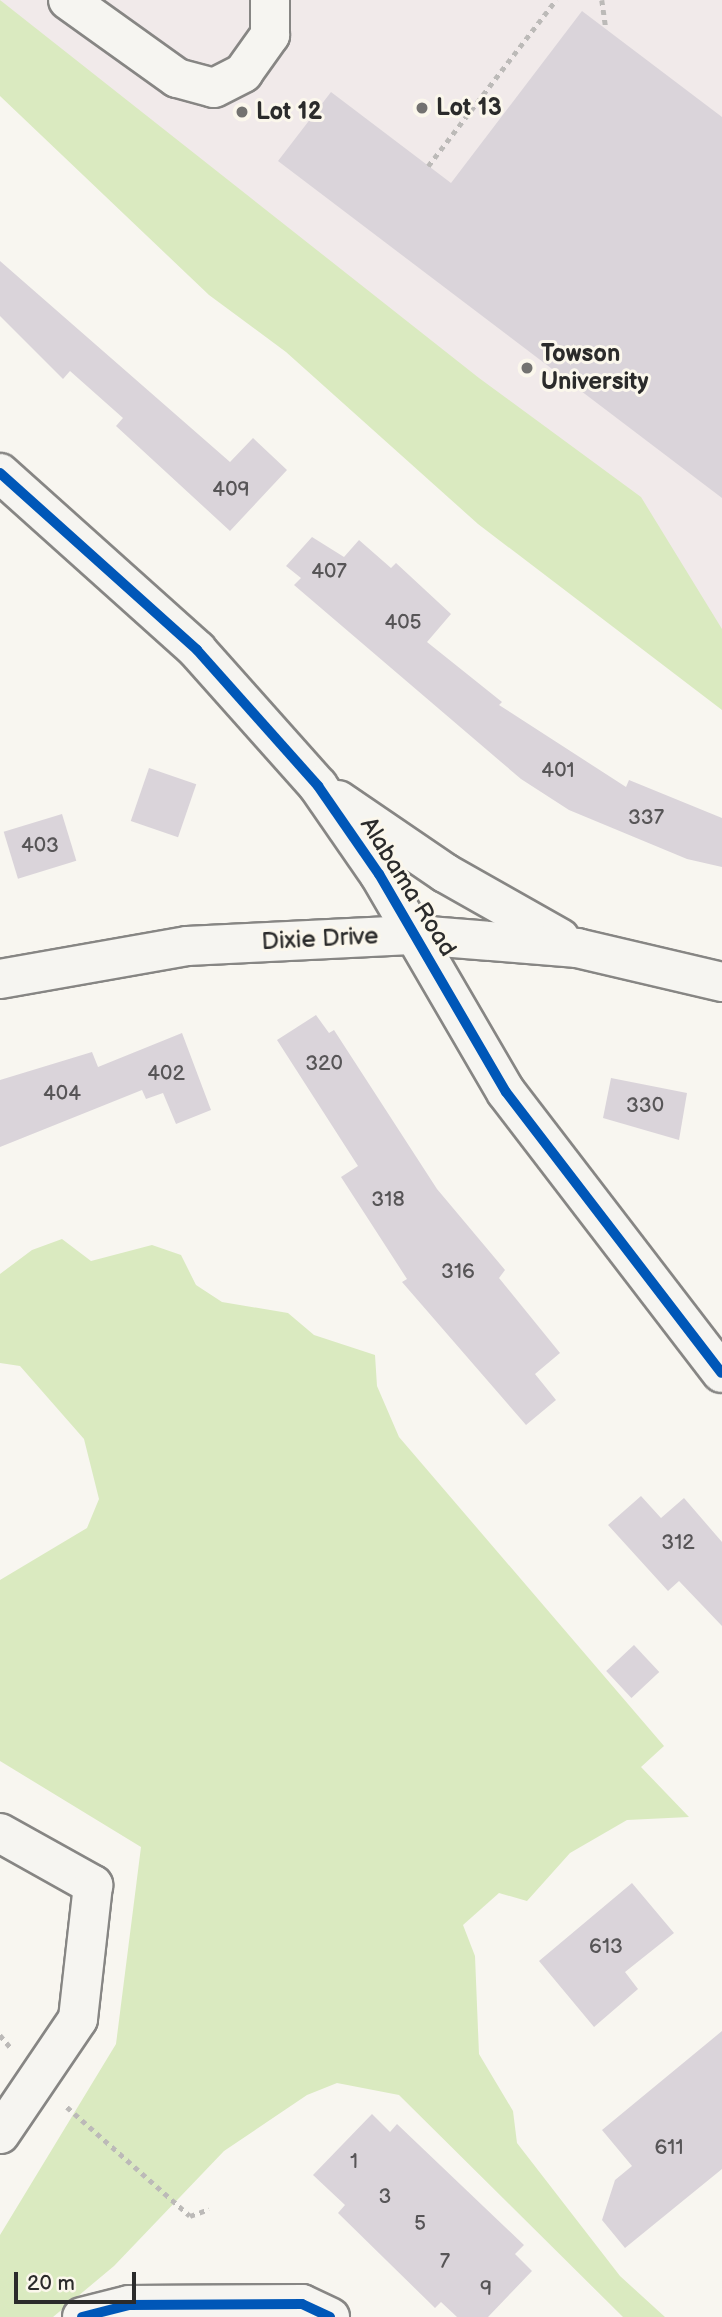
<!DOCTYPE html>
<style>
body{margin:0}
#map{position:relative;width:722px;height:2317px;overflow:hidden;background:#f8f6f0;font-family:"Balsamiq Sans",sans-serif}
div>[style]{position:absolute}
.built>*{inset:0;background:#f1eaea}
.green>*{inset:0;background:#daeac0}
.building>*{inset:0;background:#dad4da;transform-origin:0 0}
.path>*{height:4.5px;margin-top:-2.25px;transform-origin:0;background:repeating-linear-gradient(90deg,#bcbab8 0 5px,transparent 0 10px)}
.roads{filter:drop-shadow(2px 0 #878684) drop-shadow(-2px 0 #878684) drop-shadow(0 2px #878684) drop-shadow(0 -2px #878684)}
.minor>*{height:38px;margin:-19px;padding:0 19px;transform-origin:19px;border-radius:19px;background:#f6f5f1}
.cycleway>*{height:10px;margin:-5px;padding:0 5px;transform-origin:5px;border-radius:5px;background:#0057b8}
.dots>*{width:19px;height:19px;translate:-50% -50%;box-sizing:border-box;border:4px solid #fbf7ec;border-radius:50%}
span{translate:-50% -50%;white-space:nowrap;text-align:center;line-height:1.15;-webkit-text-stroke:6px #fbf7ec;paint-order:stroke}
.number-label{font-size:21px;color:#575557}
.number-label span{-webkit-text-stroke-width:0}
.poi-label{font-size:24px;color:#2b2b2b;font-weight:700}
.left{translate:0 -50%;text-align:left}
.street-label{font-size:24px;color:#2b2b2b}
.scale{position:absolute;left:14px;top:2272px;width:122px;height:32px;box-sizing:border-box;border:4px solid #2b2b2b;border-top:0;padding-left:9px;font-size:21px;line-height:24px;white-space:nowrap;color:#2b2b2b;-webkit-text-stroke:5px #fbf7ec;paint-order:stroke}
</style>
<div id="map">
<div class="built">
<div style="clip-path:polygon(0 0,722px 0,722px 699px)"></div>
</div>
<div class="green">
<div style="clip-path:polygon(0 0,479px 378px,641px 497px,722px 629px,722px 710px,478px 524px,286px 352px,209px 295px,0 96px)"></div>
<div style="clip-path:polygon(62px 1239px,91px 1261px,152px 1245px,181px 1255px,196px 1285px,222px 1302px,288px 1313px,314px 1335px,375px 1355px,377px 1386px,399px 1437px,664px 1746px,641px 1767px,689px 1817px,627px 1820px,570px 1853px,527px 1901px,499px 1893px,463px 1925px,475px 1956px,479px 2054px,513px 2111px,517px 2143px,620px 2276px,665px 2317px,623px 2317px,399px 2095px,337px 2083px,307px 2095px,224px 2151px,114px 2266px,53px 2317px,0 2317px,0 2235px,116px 2044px,141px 1847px,0 1761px,0 1580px,87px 1528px,99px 1499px,84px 1439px,20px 1366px,0 1363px,0 1274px,32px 1250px)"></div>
</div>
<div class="building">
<div style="clip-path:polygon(582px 11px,722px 117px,722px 498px,278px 161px,331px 92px,451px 183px)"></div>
<div style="clip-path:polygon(0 261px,230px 462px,253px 438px,287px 470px,230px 531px,116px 426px,123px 418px,70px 371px,63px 379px,0 316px)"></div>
<div style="clip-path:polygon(312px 537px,344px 557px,359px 540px,391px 568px,396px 563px,451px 614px,427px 642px,502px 702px,499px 705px,626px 787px,629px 780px,722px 818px,722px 867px,687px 859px,569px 810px,521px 779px,294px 585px,301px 578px,286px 566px)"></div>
<div style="left:149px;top:768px;width:50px;height:56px;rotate:19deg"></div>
<div style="left:62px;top:814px;width:49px;height:61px;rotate:73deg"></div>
<div style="clip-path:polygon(316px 1015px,329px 1033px,334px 1030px,437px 1189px,505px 1270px,499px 1278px,560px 1353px,535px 1374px,556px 1400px,526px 1425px,402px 1282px,407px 1279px,341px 1177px,358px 1166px,277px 1040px)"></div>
<div style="clip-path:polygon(182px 1033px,211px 1110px,176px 1124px,163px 1093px,146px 1099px,142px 1090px,0 1147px,0 1080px,92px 1052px,98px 1067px)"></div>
<div style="clip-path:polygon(611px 1078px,687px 1093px,679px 1140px,603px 1118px)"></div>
<div style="clip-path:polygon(641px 1496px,661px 1518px,684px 1498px,722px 1542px,722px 1626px,679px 1581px,668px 1591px,608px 1525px)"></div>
<div style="left:634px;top:1645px;width:37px;height:38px;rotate:47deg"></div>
<div style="clip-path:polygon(632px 1883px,674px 1933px,625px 1972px,638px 1989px,594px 2027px,539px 1961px)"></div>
<div style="clip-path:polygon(722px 2031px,722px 2169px,625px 2248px,602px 2220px,615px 2180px,632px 2166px,602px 2130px)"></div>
<div style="clip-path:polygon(372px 2114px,390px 2132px,397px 2124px,524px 2245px,515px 2254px,532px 2271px,488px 2317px,457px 2317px,441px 2302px,435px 2308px,338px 2213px,345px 2205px,313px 2175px)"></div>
</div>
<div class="path">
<div style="left:602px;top:0;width:29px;rotate:82deg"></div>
<div style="left:428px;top:166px;width:210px;rotate:-52.4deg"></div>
<div style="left:0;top:2035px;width:16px;rotate:50deg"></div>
<div style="left:67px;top:2107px;width:164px;rotate:41.5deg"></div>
<div style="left:190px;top:2216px;width:20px;rotate:-20deg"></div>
</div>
<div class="roads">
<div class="minor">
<div style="left:68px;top:0;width:134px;rotate:35.6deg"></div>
<div style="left:177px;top:78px;width:38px;rotate:15deg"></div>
<div style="left:214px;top:88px;width:33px;rotate:-27deg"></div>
<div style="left:243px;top:73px;width:47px;rotate:-54.6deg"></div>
<div style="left:270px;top:35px;width:35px;rotate:-90deg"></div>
<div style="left:0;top:473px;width:265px;rotate:41.9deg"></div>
<div style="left:197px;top:650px;width:182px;rotate:48.3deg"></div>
<div style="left:318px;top:786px;width:107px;rotate:55.3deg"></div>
<div style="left:379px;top:874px;width:252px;rotate:59.8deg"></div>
<div style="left:506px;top:1092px;width:354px;rotate:52.5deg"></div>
<div style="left:338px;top:800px;width:130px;rotate:34.3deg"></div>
<div style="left:445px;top:873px;width:132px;rotate:29.5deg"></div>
<div style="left:0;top:979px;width:190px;rotate:-10deg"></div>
<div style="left:187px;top:946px;width:229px;rotate:-2.8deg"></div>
<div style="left:416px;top:935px;width:162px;rotate:4.6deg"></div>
<div style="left:577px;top:948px;width:149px;rotate:13.2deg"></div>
<div style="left:0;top:1833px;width:107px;rotate:29.2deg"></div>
<div style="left:93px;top:1885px;width:135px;rotate:96.4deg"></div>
<div style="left:78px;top:2019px;width:139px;rotate:124.1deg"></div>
<div style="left:82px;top:2317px;width:49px;rotate:-14.3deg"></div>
<div style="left:129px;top:2305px;width:173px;rotate:-0.3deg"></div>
<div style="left:302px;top:2304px;width:31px;rotate:25deg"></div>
</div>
</div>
<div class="cycleway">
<div style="left:0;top:473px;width:265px;rotate:41.9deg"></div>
<div style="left:197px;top:650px;width:182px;rotate:48.3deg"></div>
<div style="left:318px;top:786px;width:107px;rotate:55.3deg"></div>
<div style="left:379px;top:874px;width:252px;rotate:59.8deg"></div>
<div style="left:506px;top:1092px;width:354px;rotate:52.5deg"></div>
<div style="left:82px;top:2317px;width:49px;rotate:-14.3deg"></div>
<div style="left:129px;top:2305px;width:173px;rotate:-0.3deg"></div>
<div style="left:302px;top:2304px;width:31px;rotate:25deg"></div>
</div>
<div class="dots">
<div style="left:422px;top:108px;background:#737270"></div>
<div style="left:242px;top:112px;background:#737270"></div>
<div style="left:527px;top:368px;background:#737270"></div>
</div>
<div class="number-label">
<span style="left:231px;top:490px">409</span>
<span style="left:329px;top:572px">407</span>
<span style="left:403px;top:623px">405</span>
<span style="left:558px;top:771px">401</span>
<span style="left:646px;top:818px">337</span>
<span style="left:40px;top:846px">403</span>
<span style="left:324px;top:1064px">320</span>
<span style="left:166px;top:1074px">402</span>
<span style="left:62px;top:1094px">404</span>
<span style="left:645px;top:1106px">330</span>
<span style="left:388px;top:1200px">318</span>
<span style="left:458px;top:1272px">316</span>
<span style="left:678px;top:1543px">312</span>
<span style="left:606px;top:1947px">613</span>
<span style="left:669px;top:2148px">611</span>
<span style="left:354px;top:2162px">1</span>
<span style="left:385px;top:2197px">3</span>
<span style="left:420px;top:2224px">5</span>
<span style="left:445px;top:2262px">7</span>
<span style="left:486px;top:2289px">9</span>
</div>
<div class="poi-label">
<span class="left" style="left:436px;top:108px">Lot 13</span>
<span class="left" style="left:256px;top:112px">Lot 12</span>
<span class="left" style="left:541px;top:368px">Towson<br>University</span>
</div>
<div class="street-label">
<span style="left:408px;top:887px;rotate:58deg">Alabama Road</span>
<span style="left:320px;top:939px;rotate:-3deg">Dixie Drive</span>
</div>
<div class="scale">20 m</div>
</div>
